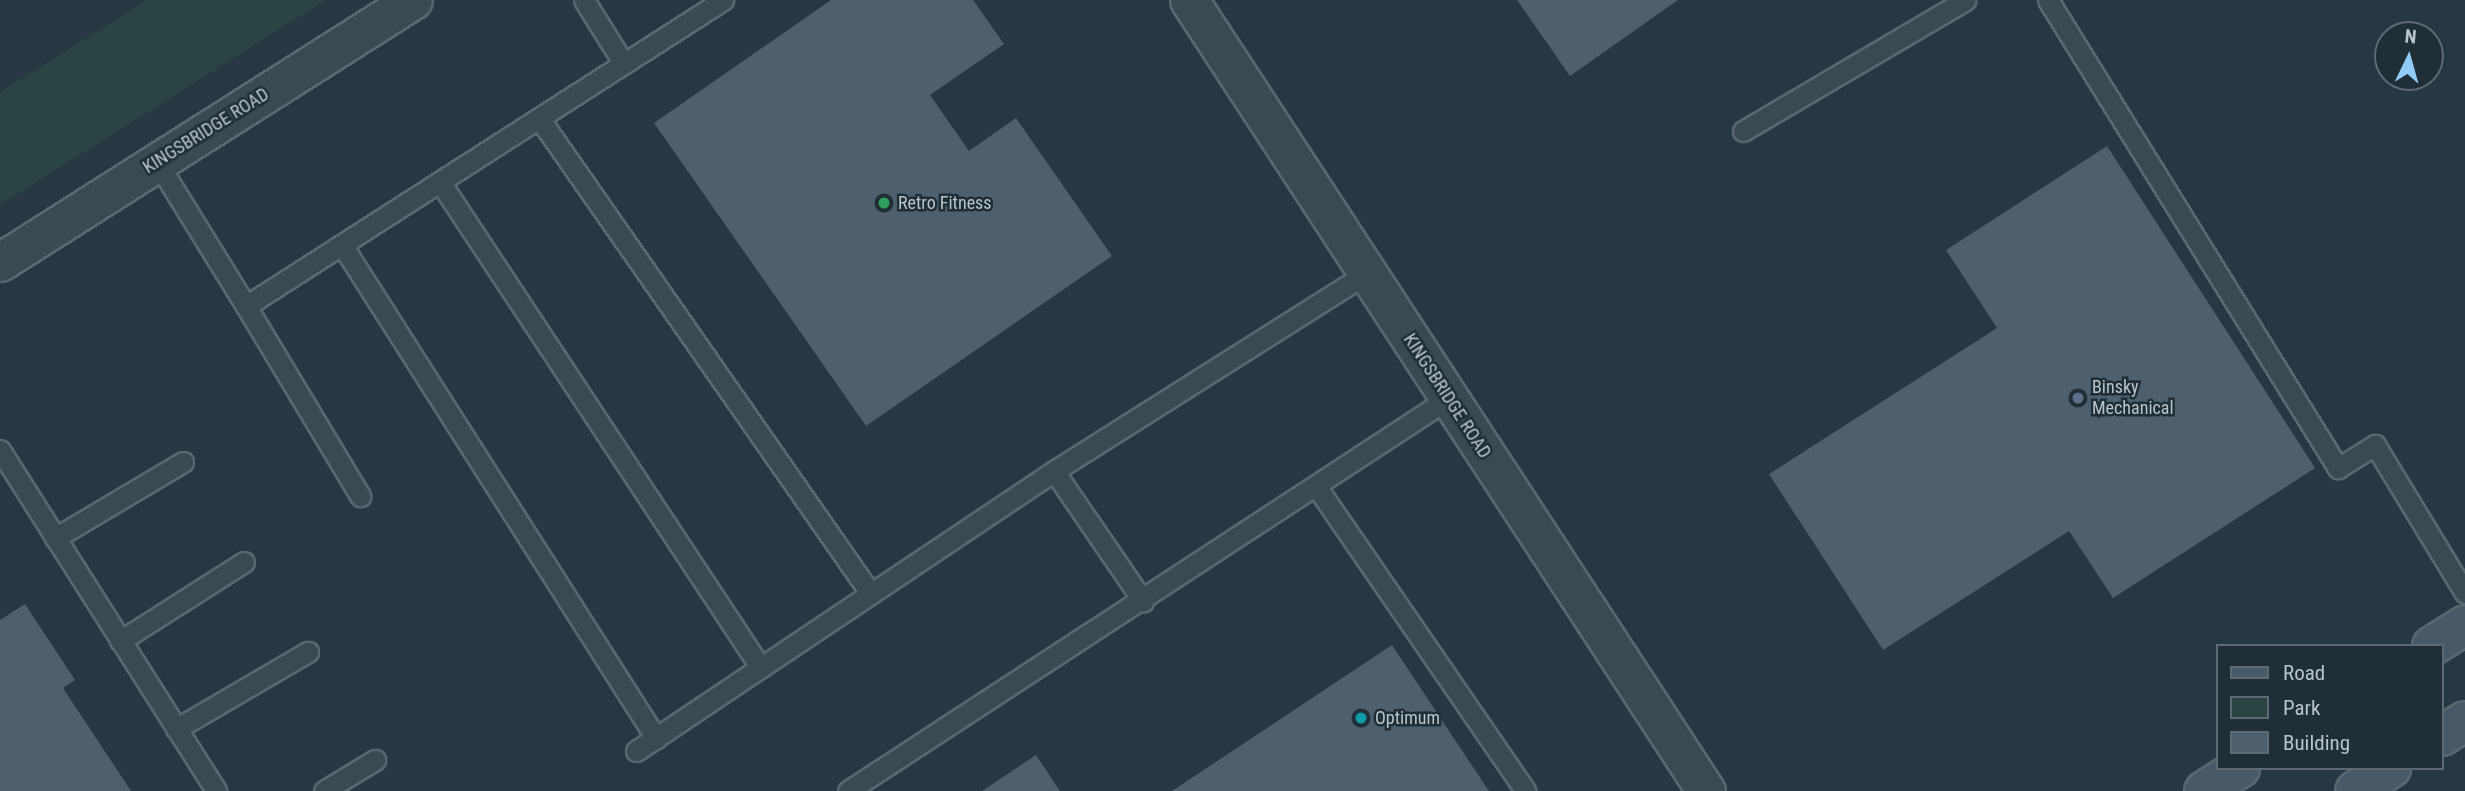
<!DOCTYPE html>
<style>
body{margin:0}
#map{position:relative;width:2465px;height:791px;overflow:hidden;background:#273843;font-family:"Roboto Condensed",sans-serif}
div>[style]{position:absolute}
.green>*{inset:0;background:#294442}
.building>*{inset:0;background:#4d606b}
.roads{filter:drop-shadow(2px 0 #596770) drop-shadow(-2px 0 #596770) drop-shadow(0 2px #596770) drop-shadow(0 -2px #596770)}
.service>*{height:19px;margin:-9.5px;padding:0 9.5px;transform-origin:9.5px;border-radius:9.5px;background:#3b4953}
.minor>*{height:37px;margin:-18.5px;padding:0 18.5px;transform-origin:18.5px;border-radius:18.5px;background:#3b4953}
.secondary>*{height:38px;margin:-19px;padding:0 19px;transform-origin:19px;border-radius:19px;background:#495966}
.dots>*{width:19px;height:19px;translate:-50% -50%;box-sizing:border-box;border:4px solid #202e38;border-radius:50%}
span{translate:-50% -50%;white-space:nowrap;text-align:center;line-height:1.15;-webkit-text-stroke:5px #202e38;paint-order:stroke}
.street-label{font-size:18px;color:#b8c4cc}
.poi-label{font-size:18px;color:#b8c4cc}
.left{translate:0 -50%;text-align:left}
.legend{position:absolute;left:2216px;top:644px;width:228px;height:126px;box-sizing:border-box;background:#202e38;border:2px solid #5d6a73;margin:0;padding:9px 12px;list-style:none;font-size:21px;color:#b8c4cc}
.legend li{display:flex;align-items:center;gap:14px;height:35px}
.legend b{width:35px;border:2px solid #5d6a73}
.north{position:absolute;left:2374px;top:21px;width:70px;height:70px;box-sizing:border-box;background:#202e38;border:2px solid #5d6a73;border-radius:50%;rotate:5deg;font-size:19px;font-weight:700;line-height:28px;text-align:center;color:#b8c4cc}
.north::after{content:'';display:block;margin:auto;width:24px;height:32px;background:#91ccf9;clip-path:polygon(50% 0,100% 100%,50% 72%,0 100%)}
</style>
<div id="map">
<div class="green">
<div style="clip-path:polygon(147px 0,326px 0,0 205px,0 92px)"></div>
</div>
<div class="building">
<div style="clip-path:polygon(831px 0,973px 0,1004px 44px,930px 95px,969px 151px,1016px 118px,1112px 256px,866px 426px,654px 123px)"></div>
<div style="clip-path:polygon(1517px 0,1678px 0,1570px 76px)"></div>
<div style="clip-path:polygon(2107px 146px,2315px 468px,2113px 598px,2069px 531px,1883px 650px,1769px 474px,1997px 328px,1946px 250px)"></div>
<div style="clip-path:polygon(25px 604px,75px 680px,63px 688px,131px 791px,0 791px,0 620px)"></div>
<div style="clip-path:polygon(1392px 645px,1489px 791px,1172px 791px)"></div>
<div style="clip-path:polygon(1036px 755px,1060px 791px,982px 791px)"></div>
</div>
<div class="roads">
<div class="service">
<div style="left:584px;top:0;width:75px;rotate:58deg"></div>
<div style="left:2048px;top:0;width:551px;rotate:58.22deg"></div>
<div style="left:2338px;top:468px;width:44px;rotate:-31.9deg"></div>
<div style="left:2375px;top:445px;width:173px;rotate:58.7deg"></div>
<div style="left:539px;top:118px;width:580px;rotate:55.11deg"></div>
<div style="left:1743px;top:131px;width:258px;rotate:-30.5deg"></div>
<div style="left:157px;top:162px;width:169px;rotate:58.3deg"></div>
<div style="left:246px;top:306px;width:567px;rotate:-32.68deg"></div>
<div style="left:440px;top:182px;width:582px;rotate:56.56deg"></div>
<div style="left:342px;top:245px;width:585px;rotate:57.51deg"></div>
<div style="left:246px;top:306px;width:222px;rotate:59deg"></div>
<div style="left:0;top:450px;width:404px;rotate:57.6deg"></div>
<div style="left:1054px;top:471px;width:158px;rotate:55.6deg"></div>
<div style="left:1316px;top:486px;width:370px;rotate:55.5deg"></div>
<div style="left:55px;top:538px;width:149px;rotate:-30.7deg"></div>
<div style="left:120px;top:641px;width:147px;rotate:-32.5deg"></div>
<div style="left:176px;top:729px;width:153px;rotate:-30.3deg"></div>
<div style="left:636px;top:751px;width:503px;rotate:-33.82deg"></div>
<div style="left:1054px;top:471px;width:370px;rotate:-32.3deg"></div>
<div style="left:324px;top:791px;width:60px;rotate:-31.3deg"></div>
<div style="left:848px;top:791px;width:718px;rotate:-33.18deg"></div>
</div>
<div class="minor">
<div style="left:1189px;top:0;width:945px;rotate:56.83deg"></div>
<div style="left:0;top:262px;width:489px;rotate:-32.4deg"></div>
</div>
<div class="secondary">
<div style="left:2432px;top:646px;width:39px;rotate:-32deg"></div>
<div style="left:2442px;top:736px;width:27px;rotate:-33deg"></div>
<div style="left:2204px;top:791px;width:43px;rotate:-32.6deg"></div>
<div style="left:2355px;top:791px;width:43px;rotate:-32.6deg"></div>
</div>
</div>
<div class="dots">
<div style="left:884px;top:203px;background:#2e9e5b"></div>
<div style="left:2078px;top:398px;background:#5c6f8a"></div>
<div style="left:1361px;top:718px;background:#0f9aa8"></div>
</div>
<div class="street-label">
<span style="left:206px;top:131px;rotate:-32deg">KINGSBRIDGE ROAD</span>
<span style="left:1447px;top:396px;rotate:57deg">KINGSBRIDGE ROAD</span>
</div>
<div class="poi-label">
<span class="left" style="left:898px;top:203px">Retro Fitness</span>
<span class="left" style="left:2092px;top:398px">Binsky<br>Mechanical</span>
<span class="left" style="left:1375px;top:718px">Optimum</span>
</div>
<ul class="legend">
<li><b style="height:9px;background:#495966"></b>Road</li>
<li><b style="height:19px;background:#294442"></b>Park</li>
<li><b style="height:19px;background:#4d606b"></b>Building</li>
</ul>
<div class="north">N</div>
</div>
